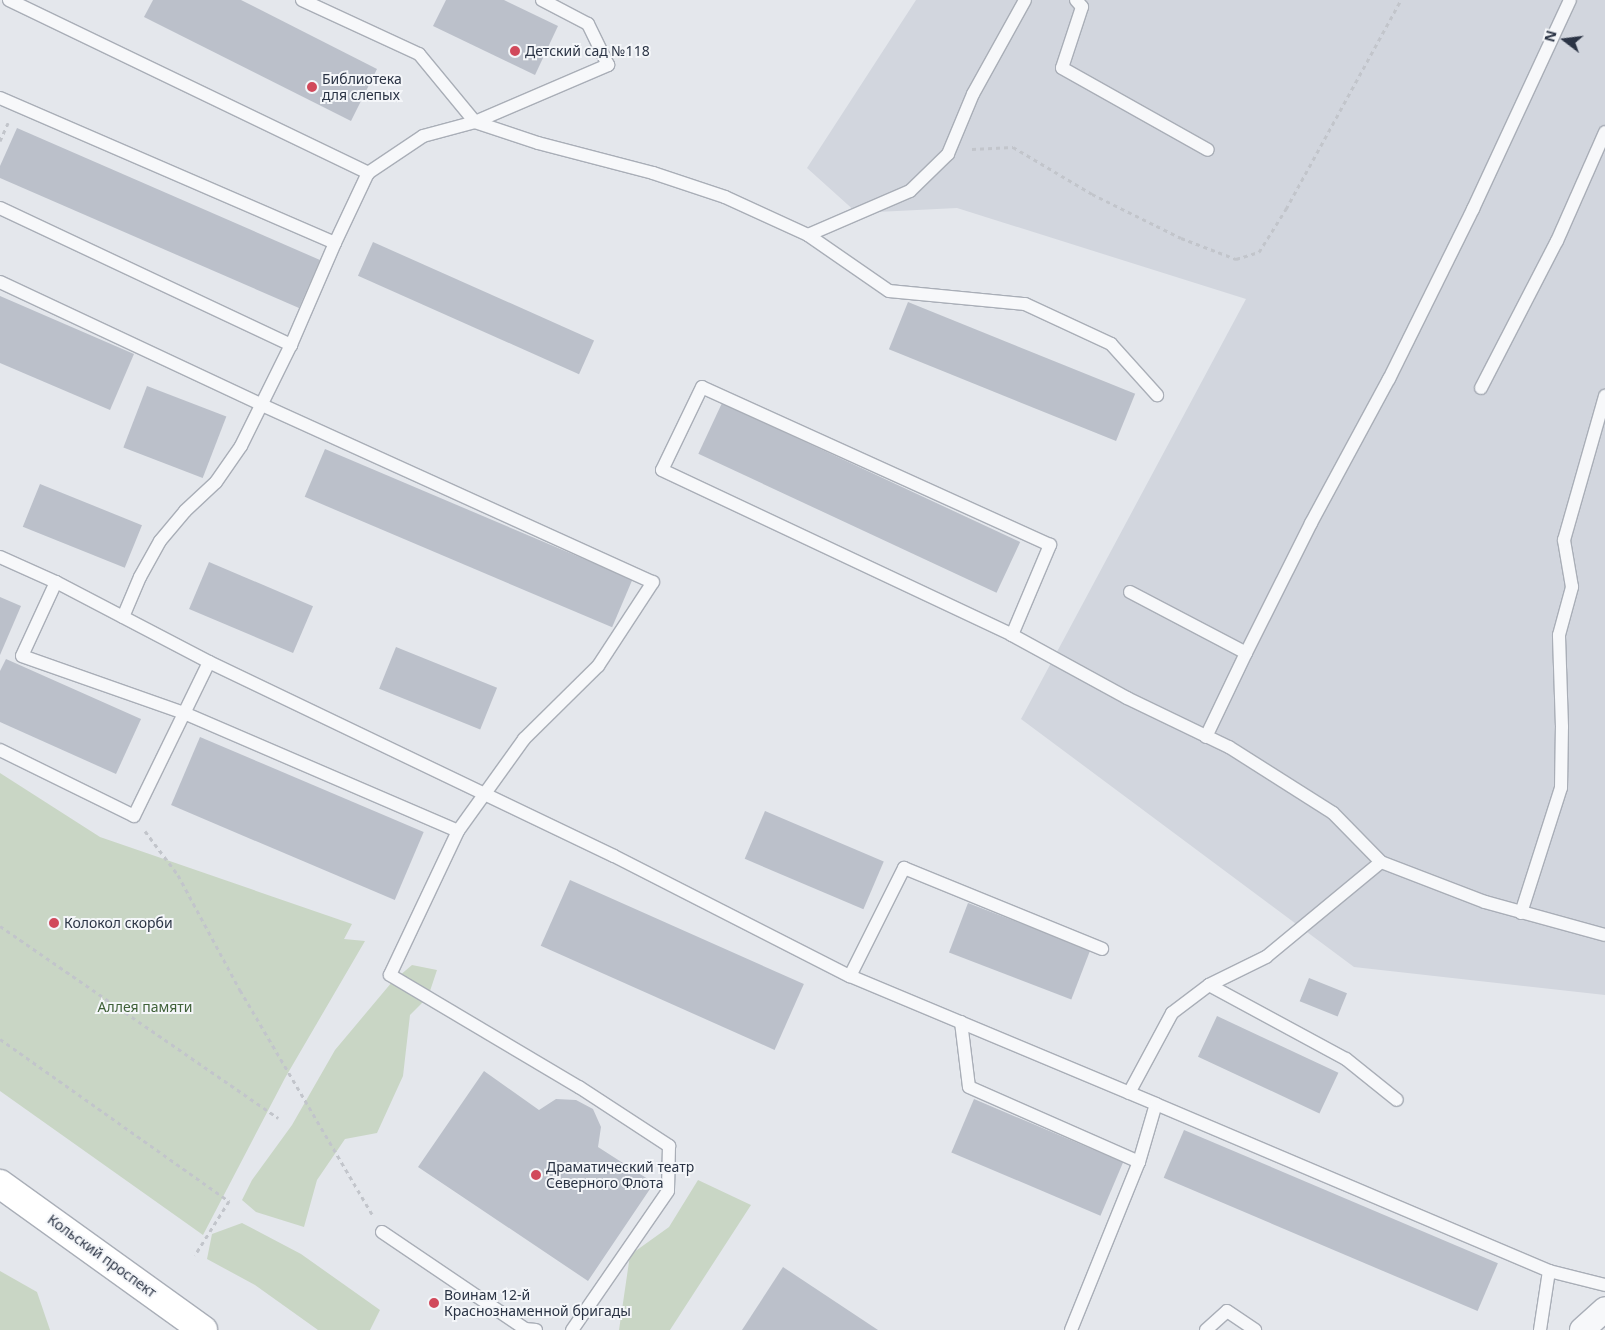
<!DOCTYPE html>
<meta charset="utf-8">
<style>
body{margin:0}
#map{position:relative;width:1605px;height:1330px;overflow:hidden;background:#e4e7ec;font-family:"Noto Sans",sans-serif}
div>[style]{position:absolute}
.built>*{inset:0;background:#d2d6de}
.green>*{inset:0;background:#c9d6c5}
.building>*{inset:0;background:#bbc0ca;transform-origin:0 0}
.path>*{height:3px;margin-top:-1.5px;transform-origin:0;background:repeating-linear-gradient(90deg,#c2c5cb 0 4px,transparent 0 8px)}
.roads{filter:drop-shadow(1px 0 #a9aeb7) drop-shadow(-1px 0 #a9aeb7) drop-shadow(0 1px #a9aeb7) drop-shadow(0 -1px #a9aeb7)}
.service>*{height:12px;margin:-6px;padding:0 6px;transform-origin:6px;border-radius:6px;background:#f7f8fa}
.minor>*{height:24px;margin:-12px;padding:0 12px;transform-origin:12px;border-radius:12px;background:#f7f8fa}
.primary>*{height:28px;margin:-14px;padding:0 14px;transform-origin:14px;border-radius:14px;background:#fff}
.dots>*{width:14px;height:14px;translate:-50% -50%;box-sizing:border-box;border:2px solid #f4f6f9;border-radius:50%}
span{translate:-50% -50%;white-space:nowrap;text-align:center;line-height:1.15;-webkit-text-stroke:4px #f4f6f9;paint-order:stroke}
.poi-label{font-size:14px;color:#2b3445}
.left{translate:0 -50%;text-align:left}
.park-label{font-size:14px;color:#3f6138}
.street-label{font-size:14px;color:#2b3445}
.north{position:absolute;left:1540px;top:15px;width:50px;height:50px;-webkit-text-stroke:4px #f4f6f9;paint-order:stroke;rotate:285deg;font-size:14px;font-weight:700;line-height:20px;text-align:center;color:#2b3445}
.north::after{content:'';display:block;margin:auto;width:18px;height:22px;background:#2b3445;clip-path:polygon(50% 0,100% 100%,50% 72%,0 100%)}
</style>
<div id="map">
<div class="built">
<div style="clip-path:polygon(916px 0,1605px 0,1605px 995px,1354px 967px,1021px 719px,1246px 299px,957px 208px,857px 213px,807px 168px)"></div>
</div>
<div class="green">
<div style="clip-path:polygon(0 773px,100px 837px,352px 924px,344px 939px,365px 941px,285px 1078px,203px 1235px,0 1091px)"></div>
<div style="clip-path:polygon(412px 965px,437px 970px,428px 997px,410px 1015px,403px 1076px,377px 1133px,345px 1139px,317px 1180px,304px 1227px,256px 1212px,242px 1200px,252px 1180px,292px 1125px,335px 1050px,392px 982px)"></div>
<div style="clip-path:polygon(698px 1180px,751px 1205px,670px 1330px,619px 1330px,630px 1255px,669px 1227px)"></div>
<div style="clip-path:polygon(242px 1223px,301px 1254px,380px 1310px,370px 1330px,318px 1330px,255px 1285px,207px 1259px,212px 1234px)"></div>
<div style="clip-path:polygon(0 1271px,37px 1292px,50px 1330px,0 1330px)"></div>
</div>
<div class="building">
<div style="clip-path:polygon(153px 0,241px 0,377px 69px,351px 121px,144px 17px)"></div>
<div style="clip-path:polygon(446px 0,504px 0,558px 26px,535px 75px,433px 26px)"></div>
<div style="clip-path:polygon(17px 128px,320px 260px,299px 308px,0 178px,0 166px)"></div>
<div style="left:373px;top:242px;width:242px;height:37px;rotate:24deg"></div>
<div style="clip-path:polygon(0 296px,134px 354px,110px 410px,0 363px)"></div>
<div style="left:908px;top:302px;width:245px;height:51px;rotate:22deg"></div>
<div style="left:147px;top:386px;width:85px;height:66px;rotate:21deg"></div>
<div style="left:722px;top:403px;width:329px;height:56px;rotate:25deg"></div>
<div style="left:325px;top:449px;width:334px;height:52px;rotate:23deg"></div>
<div style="left:40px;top:484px;width:110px;height:46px;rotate:22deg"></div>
<div style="left:209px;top:562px;width:113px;height:51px;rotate:23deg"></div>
<div style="clip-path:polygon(0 597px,21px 606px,0 655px)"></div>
<div style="left:396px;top:647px;width:109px;height:45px;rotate:22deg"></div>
<div style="clip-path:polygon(6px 659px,141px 719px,116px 774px,0 722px,0 671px)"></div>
<div style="left:200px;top:737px;width:243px;height:74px;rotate:23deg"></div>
<div style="left:765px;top:811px;width:129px;height:52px;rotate:23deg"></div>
<div style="left:570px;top:880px;width:256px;height:72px;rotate:24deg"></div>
<div style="left:968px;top:903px;width:131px;height:53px;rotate:21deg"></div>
<div style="left:1309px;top:978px;width:41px;height:25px;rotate:22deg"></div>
<div style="left:1217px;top:1016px;width:134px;height:45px;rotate:25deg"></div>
<div style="clip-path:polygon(484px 1071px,539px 1110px,556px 1099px,576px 1100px,593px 1109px,601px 1127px,598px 1147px,654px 1183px,588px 1281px,418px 1167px)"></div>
<div style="left:974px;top:1099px;width:162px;height:58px;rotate:23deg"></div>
<div style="left:1184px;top:1130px;width:341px;height:52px;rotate:23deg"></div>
<div style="clip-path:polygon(783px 1267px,878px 1330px,742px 1330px)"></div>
</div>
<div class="path">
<div style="left:0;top:141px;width:20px;rotate:-66deg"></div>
<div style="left:972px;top:149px;width:41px;rotate:-2.8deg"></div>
<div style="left:1013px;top:147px;width:92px;rotate:30.7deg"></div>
<div style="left:1092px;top:194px;width:99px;rotate:26.3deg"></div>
<div style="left:1181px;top:238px;width:59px;rotate:20.9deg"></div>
<div style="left:1236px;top:259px;width:24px;rotate:-17deg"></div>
<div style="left:1259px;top:252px;width:51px;rotate:-57.9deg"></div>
<div style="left:1286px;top:209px;width:239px;rotate:-61.2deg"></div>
<div style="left:145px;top:831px;width:55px;rotate:53.1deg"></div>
<div style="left:178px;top:875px;width:131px;rotate:61.7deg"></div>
<div style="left:240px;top:990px;width:262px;rotate:59.5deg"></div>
<div style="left:0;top:926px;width:338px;rotate:34.6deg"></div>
<div style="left:0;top:1039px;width:281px;rotate:35.3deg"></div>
<div style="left:229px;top:1201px;width:64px;rotate:122.2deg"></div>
</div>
<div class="roads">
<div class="service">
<div style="left:9px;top:0;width:399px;rotate:25.7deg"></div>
<div style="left:302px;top:0;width:129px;rotate:24.8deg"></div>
<div style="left:419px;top:54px;width:88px;rotate:50.5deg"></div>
<div style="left:475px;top:122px;width:145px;rotate:-23.2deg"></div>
<div style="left:608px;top:65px;width:46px;rotate:-116deg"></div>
<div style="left:588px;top:24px;width:52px;rotate:-152.4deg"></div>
<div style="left:1076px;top:0;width:9px;rotate:49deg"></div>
<div style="left:1082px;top:7px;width:64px;rotate:108.2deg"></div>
<div style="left:1062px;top:68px;width:167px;rotate:29.3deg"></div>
<div style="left:0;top:98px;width:365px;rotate:23.4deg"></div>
<div style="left:0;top:208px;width:322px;rotate:25.2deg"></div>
<div style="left:808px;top:235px;width:111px;rotate:-23.3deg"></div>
<div style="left:910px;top:191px;width:53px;rotate:-44.2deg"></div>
<div style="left:948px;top:154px;width:65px;rotate:-67.4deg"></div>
<div style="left:973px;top:94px;width:107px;rotate:-61deg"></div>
<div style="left:0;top:282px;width:289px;rotate:25.1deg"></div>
<div style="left:262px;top:405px;width:429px;rotate:24.4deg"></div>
<div style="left:653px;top:582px;width:100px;rotate:123.2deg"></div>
<div style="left:598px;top:666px;width:104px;rotate:135.4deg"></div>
<div style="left:524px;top:739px;width:113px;rotate:125.7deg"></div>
<div style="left:458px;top:831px;width:159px;rotate:115.3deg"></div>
<div style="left:390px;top:975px;width:220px;rotate:30.7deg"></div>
<div style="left:579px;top:1087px;width:108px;rotate:33.2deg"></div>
<div style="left:669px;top:1146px;width:45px;rotate:91.3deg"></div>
<div style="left:668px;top:1191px;width:169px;rotate:124.6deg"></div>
<div style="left:1481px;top:388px;width:165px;rotate:-62.7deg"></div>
<div style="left:1557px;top:241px;width:119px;rotate:-66.2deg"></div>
<div style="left:0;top:557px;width:61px;rotate:24.1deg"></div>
<div style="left:56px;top:582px;width:173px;rotate:27.6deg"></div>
<div style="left:209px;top:662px;width:449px;rotate:25.6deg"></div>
<div style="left:614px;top:856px;width:265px;rotate:27deg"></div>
<div style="left:850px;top:976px;width:332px;rotate:22.7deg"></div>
<div style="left:56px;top:582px;width:81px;rotate:114.7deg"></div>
<div style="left:22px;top:656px;width:172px;rotate:19.4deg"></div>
<div style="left:184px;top:713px;width:298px;rotate:23.3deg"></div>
<div style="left:1130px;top:592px;width:131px;rotate:27.7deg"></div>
<div style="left:1246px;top:653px;width:93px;rotate:115.5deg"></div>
<div style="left:123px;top:617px;width:43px;rotate:-67deg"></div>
<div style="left:140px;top:577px;width:41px;rotate:-60.9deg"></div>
<div style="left:160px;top:541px;width:39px;rotate:-50deg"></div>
<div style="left:185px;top:511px;width:42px;rotate:-43.1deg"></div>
<div style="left:216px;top:482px;width:44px;rotate:-55.2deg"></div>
<div style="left:241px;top:446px;width:113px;rotate:-63.7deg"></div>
<div style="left:291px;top:345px;width:111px;rotate:-66.7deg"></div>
<div style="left:335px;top:243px;width:77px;rotate:-64.8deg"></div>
<div style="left:368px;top:173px;width:66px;rotate:-33.9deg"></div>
<div style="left:423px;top:136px;width:54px;rotate:-15.1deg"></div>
<div style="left:475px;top:122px;width:66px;rotate:18.4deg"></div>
<div style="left:538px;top:143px;width:119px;rotate:14.6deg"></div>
<div style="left:653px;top:173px;width:76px;rotate:18.4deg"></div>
<div style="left:725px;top:197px;width:91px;rotate:24.6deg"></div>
<div style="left:808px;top:235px;width:98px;rotate:34.7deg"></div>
<div style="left:889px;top:291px;width:137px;rotate:5.5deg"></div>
<div style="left:1025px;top:304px;width:95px;rotate:24.9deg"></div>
<div style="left:1111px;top:344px;width:69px;rotate:48deg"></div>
<div style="left:1012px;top:635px;width:98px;rotate:-67.1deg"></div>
<div style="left:1050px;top:545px;width:382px;rotate:-155.6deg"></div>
<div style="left:702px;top:387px;width:92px;rotate:115.7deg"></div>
<div style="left:662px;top:470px;width:387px;rotate:25.2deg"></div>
<div style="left:1012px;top:635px;width:131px;rotate:28.7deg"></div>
<div style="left:1127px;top:698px;width:113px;rotate:25.7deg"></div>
<div style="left:1229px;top:747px;width:123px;rotate:32.4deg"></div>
<div style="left:1333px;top:813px;width:69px;rotate:45.6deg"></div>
<div style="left:1246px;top:653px;width:145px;rotate:-63.4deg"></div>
<div style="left:1311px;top:523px;width:164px;rotate:-61.6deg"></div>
<div style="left:1389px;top:379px;width:190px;rotate:-63.7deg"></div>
<div style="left:1473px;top:209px;width:230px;rotate:-65.1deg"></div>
<div style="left:0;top:750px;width:149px;rotate:26.2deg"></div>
<div style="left:134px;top:816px;width:171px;rotate:-64deg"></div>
<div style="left:1521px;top:913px;width:131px;rotate:-72.3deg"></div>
<div style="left:1561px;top:788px;width:61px;rotate:-89.1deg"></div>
<div style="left:1562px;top:727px;width:92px;rotate:-91.9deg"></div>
<div style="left:1559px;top:635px;width:50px;rotate:-74.8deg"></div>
<div style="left:1572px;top:587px;width:48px;rotate:-99.7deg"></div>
<div style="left:1564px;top:540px;width:150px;rotate:-74.1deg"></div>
<div style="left:850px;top:976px;width:121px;rotate:-63.4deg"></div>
<div style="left:904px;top:868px;width:214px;rotate:22.2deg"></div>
<div style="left:1209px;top:985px;width:64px;rotate:-26.2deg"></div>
<div style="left:1266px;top:957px;width:149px;rotate:-39.6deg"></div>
<div style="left:1381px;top:862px;width:111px;rotate:21deg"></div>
<div style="left:1485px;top:902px;width:124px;rotate:15.4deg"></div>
<div style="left:961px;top:1022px;width:65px;rotate:83deg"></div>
<div style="left:969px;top:1087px;width:186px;rotate:23.8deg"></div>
<div style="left:1129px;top:1093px;width:91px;rotate:-61.7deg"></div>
<div style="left:1172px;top:1013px;width:46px;rotate:-37.1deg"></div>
<div style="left:1209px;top:985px;width:156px;rotate:28.4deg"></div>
<div style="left:1346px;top:1059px;width:65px;rotate:38.8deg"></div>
<div style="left:382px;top:1232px;width:173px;rotate:34.1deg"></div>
<div style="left:525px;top:1329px;width:11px;rotate:5deg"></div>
<div style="left:1549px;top:1271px;width:58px;rotate:14deg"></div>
<div style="left:1071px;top:1330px;width:181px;rotate:-68deg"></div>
<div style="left:1139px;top:1162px;width:60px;rotate:-73.7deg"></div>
<div style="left:1156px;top:1104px;width:427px;rotate:23deg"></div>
<div style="left:1549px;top:1271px;width:60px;rotate:98.7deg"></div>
<div style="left:1206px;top:1330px;width:28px;rotate:-42deg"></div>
<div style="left:1227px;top:1311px;width:34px;rotate:34deg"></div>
</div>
<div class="minor">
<div style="left:1582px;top:1330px;width:31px;rotate:-42deg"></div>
</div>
<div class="primary">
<div style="left:0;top:1184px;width:250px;rotate:35.7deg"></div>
</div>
</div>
<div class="dots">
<div style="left:515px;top:51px;background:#d1495b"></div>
<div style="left:312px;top:87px;background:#d1495b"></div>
<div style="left:54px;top:923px;background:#d1495b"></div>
<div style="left:536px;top:1175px;background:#d1495b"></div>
<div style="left:434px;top:1303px;background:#d1495b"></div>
</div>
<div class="poi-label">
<span class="left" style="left:525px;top:51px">Детский сад №118</span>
<span class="left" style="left:322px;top:87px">Библиотека<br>для слепых</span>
<span class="left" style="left:64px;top:923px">Колокол скорби</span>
<span class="left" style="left:546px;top:1175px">Драматический театр<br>Северного Флота</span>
<span class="left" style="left:444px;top:1303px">Воинам 12-й<br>Краснознаменной бригады</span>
</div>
<div class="park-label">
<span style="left:145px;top:1007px">Аллея памяти</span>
</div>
<div class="street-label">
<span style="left:102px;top:1256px;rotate:36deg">Кольский проспект</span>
</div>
<div class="north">N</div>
</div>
